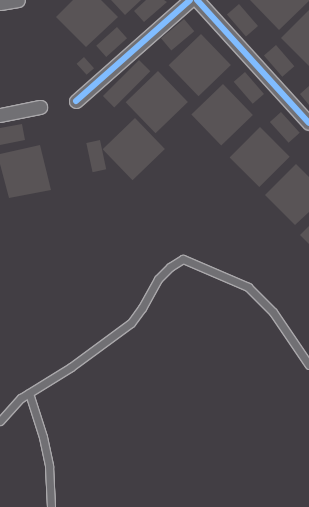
<!DOCTYPE html>
<style>
body{margin:0}
#map{position:relative;width:309px;height:507px;overflow:hidden;background:#423e44;font-family:"Indie Flower",sans-serif}
div>[style]{position:absolute}
.building>*{inset:0;background:#595456;transform-origin:0 0}
.roads{filter:drop-shadow(1px 0 #aaa8ab) drop-shadow(-1px 0 #aaa8ab) drop-shadow(0 1px #aaa8ab) drop-shadow(0 -1px #aaa8ab)}
.lane>*{height:7px;margin:-3.5px;padding:0 3.5px;transform-origin:3.5px;border-radius:3.5px;background:#717074}
.street>*{height:13px;margin:-6.5px;padding:0 6.5px;transform-origin:6.5px;border-radius:6.5px;background:#717074}
.cycleway>*{height:6px;margin:-3px;padding:0 3px;transform-origin:3px;border-radius:3px;background:#80bcff}
span{translate:-50% -50%;white-space:nowrap;text-align:center;line-height:1.15;-webkit-text-stroke:3px #2f2a3d;paint-order:stroke}
</style>
<div id="map">
<div class="building">
<div style="clip-path:polygon(73px 0,101px 0,118px 17px,86px 47px,56px 17px)"></div>
<div style="clip-path:polygon(111px 0,141px 0,125px 15px)"></div>
<div style="clip-path:polygon(146px 0,164px 0,167px 2px,144px 22px,134px 11px)"></div>
<div style="clip-path:polygon(250px 0,309px 0,309px 1px,279px 30px)"></div>
<div style="left:239px;top:4px;width:29px;height:16px;rotate:49deg"></div>
<div style="clip-path:polygon(309px 10px,309px 66px,281px 38px)"></div>
<div style="left:184px;top:19px;width:16px;height:30px;rotate:50deg"></div>
<div style="left:117px;top:27px;width:15px;height:28px;rotate:48deg"></div>
<div style="left:201px;top:34px;width:43px;height:45px;rotate:46deg"></div>
<div style="left:276px;top:45px;width:28px;height:16px;rotate:49deg"></div>
<div style="left:84px;top:57px;width:15px;height:10px;rotate:48deg"></div>
<div style="left:139px;top:60px;width:16px;height:51px;rotate:45deg"></div>
<div style="left:158px;top:71px;width:43px;height:45px;rotate:46deg"></div>
<div style="left:245px;top:72px;width:29px;height:15px;rotate:49deg"></div>
<div style="left:223px;top:84px;width:43px;height:44px;rotate:46deg"></div>
<div style="clip-path:polygon(309px 86px,309px 105px,300px 94px)"></div>
<div style="left:281px;top:112px;width:28px;height:15px;rotate:48deg"></div>
<div style="left:135px;top:118px;width:43px;height:45px;rotate:46deg"></div>
<div style="clip-path:polygon(22px 124px,25px 140px,0 145px,0 128px)"></div>
<div style="left:260px;top:127px;width:42px;height:43px;rotate:45deg"></div>
<div style="left:100px;top:140px;width:30px;height:14px;rotate:78deg"></div>
<div style="clip-path:polygon(40px 145px,51px 190px,9px 198px,0 164px,0 154px)"></div>
<div style="clip-path:polygon(296px 164px,309px 177px,309px 212px,295px 225px,265px 195px)"></div>
<div style="clip-path:polygon(309px 226px,309px 244px,300px 235px)"></div>
</div>
<div class="roads">
<div class="lane">
<div style="left:29px;top:393px;width:46px;rotate:72.3deg"></div>
<div style="left:43px;top:437px;width:30px;rotate:78deg"></div>
<div style="left:49px;top:466px;width:41px;rotate:87.2deg"></div>
<div style="left:0;top:421px;width:31px;rotate:-48deg"></div>
<div style="left:21px;top:398px;width:59px;rotate:-31.8deg"></div>
<div style="left:71px;top:367px;width:74px;rotate:-36.3deg"></div>
<div style="left:131px;top:323px;width:19px;rotate:-54deg"></div>
<div style="left:142px;top:308px;width:33px;rotate:-61deg"></div>
<div style="left:158px;top:279px;width:17px;rotate:-45deg"></div>
<div style="left:170px;top:267px;width:15px;rotate:-32deg"></div>
<div style="left:183px;top:259px;width:71px;rotate:23.3deg"></div>
<div style="left:248px;top:287px;width:35px;rotate:45deg"></div>
<div style="left:273px;top:312px;width:64px;rotate:55.8deg"></div>
</div>
<div class="street">
<div style="left:197px;top:0;width:166px;rotate:47.7deg"></div>
<div style="left:0;top:3px;width:18px;rotate:-9deg"></div>
<div style="left:76px;top:101px;width:152px;rotate:-41.5deg"></div>
<div style="left:0;top:115px;width:41px;rotate:-11.3deg"></div>
</div>
</div>
<div class="cycleway">
<div style="left:197px;top:0;width:166px;rotate:47.7deg"></div>
<div style="left:76px;top:101px;width:152px;rotate:-41.5deg"></div>
</div>
</div>
